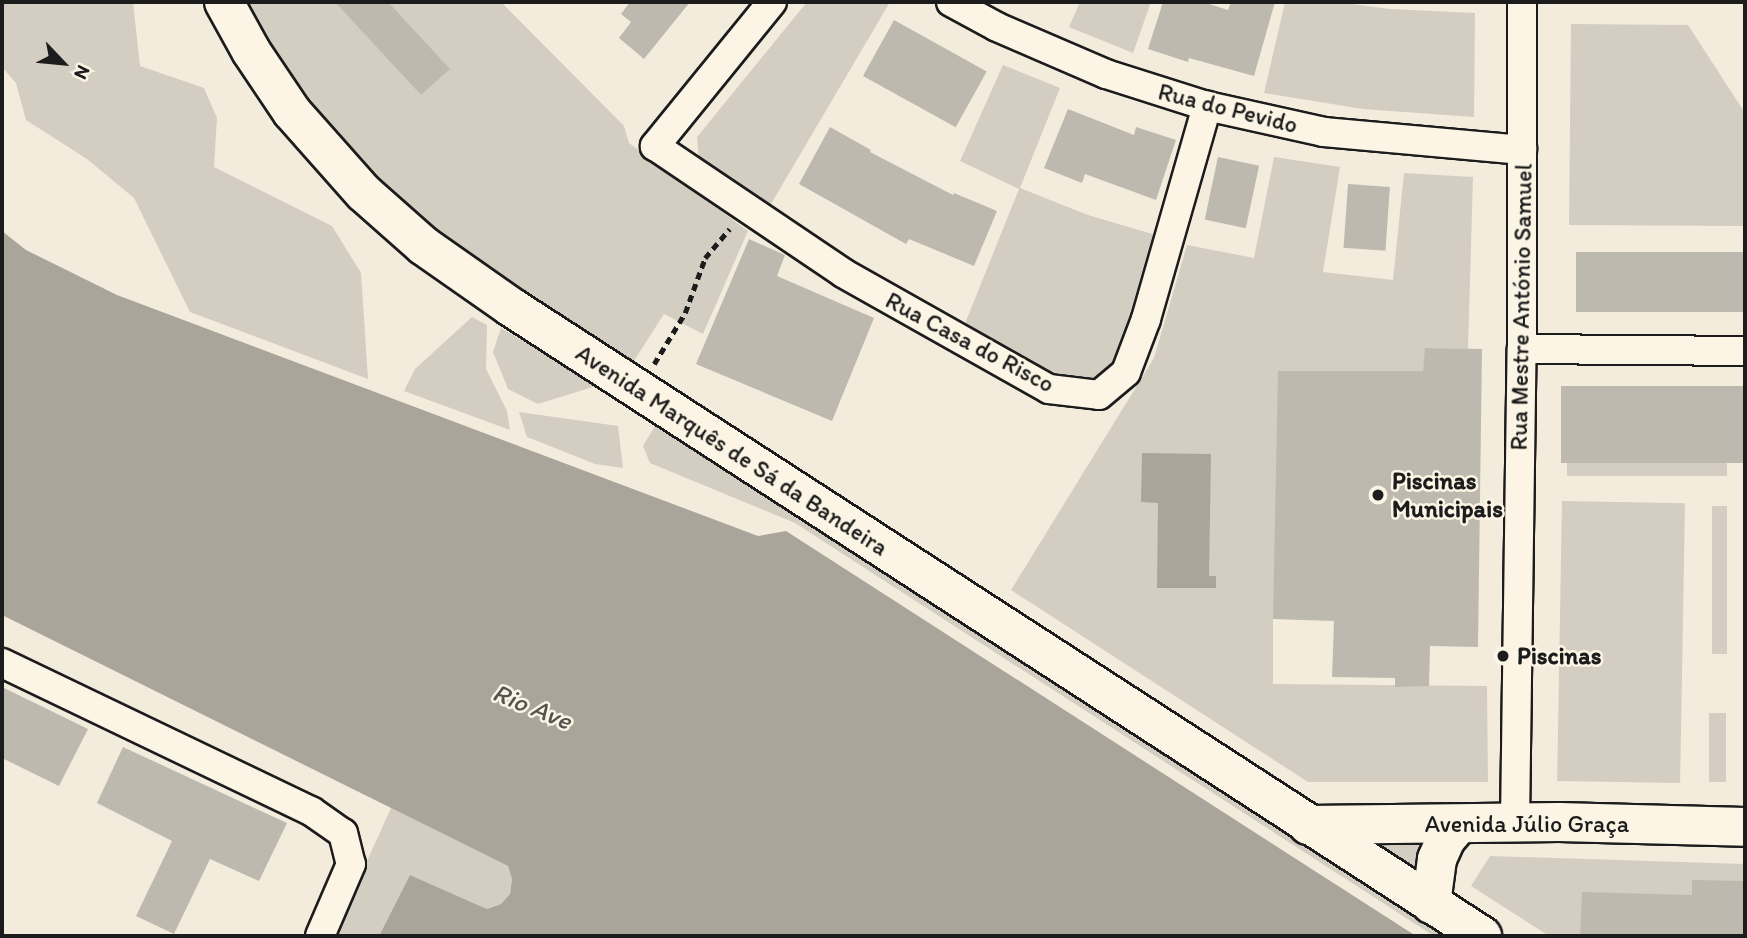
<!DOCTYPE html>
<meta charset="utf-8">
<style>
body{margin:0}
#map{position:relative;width:1747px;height:938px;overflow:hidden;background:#f3ecdd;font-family:Itim,sans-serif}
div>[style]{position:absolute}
.green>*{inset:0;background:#d3cec1;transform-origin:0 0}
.water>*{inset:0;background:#aaa59b}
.building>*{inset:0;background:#beb9ae;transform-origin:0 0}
.path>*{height:4.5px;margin-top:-2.25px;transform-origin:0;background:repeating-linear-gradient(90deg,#1c1c1c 0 7px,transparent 0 12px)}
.roads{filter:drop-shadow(2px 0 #1c1c1c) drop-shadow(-2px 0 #1c1c1c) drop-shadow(0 2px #1c1c1c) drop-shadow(0 -2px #1c1c1c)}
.street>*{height:28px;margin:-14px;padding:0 14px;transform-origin:14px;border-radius:14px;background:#fcf5e5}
.secondary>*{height:38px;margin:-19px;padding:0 19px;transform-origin:19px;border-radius:19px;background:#fcf5e5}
.dots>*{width:19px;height:19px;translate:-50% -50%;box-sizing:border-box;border:4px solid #fcf5e5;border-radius:50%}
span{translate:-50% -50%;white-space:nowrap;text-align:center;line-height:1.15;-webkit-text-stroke:5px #fcf5e5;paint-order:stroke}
.street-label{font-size:24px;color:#1c1c1c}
.poi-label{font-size:24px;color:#1c1c1c;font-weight:700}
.left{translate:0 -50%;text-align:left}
.water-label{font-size:26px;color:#55534f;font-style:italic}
.frame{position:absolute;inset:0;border:4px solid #1c1c1c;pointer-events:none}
.north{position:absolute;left:28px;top:28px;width:70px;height:70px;-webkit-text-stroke:5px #fcf5e5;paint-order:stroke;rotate:116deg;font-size:19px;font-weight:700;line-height:28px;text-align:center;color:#1c1c1c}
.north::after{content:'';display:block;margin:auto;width:24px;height:32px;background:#1c1c1c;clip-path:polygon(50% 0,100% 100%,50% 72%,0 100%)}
</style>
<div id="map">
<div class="green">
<div style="clip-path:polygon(2px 2px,133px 2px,140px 66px,204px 88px,217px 118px,214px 167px,332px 226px,361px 273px,368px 379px,190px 312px,134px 198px,87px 159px,26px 120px,16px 83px,2px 67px)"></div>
<div style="clip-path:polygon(244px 2px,501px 2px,624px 126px,629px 143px,748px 231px,703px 334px,664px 314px,630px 367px,437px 232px,376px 185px,308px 107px)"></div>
<div style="clip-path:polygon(807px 2px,890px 2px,768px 209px,699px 159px,697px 137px)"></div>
<div style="clip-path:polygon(1080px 2px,1151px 2px,1133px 53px,1069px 27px)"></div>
<div style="clip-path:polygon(1285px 2px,1336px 2px,1390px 9px,1475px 13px,1474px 117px,1363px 109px,1264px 93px)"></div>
<div style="clip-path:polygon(1571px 24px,1688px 25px,1745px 113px,1745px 226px,1569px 225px)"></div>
<div style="clip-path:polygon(1003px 65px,1060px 88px,1020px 188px,1088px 215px,1159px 236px,1117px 363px,1091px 384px,1053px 381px,962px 331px,1019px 189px,960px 161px)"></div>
<div style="clip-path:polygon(1274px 157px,1340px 167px,1323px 272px,1393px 280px,1404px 173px,1473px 177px,1468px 349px,1426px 348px,1423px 371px,1273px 619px,1273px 684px,1487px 686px,1488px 782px,1308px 782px,1011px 590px,1154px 358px,1187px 245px,1254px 258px)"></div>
<div style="clip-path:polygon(472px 317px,487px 325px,486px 369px,507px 411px,510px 430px,404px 391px,415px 369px)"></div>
<div style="clip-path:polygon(501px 328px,599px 385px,538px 404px,508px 389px,493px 352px)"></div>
<div style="clip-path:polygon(519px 412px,618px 426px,623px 468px,595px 464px,527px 437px)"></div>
<div style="clip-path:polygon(658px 421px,1453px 936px,1434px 936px,795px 523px,650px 463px,643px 446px)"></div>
<div style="left:1567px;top:463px;width:160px;height:13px"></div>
<div style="left:1562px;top:501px;width:123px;height:280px;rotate:1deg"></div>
<div style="left:1712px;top:506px;width:15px;height:148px"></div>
<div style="left:1709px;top:713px;width:17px;height:69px"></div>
<div style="clip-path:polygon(391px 808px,508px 866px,512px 879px,510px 894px,501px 904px,487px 909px,410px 875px,379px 936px,333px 936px)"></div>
<div style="clip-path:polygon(1420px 842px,1414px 872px,1374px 846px)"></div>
<div style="clip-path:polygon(1490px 856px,1745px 864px,1745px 936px,1549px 936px,1471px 886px)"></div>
</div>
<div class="water">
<div style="clip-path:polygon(2px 231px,26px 250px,117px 295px,758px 536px,786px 531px,1416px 936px,379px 936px,410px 875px,487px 909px,501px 904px,510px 894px,512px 879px,508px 866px,2px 615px)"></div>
<div style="clip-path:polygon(1142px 453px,1211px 454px,1209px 576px,1216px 576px,1216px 588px,1157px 588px,1158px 503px,1141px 502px)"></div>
</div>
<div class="building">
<div style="clip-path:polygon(335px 2px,388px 2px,450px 69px,421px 95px)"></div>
<div style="clip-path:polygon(630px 2px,690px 2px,644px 59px,619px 38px,631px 22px,621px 14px)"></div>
<div style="clip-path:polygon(1163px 2px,1203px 2px,1228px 10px,1231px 2px,1275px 2px,1254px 76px,1189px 58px,1188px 62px,1148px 49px)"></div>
<div style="left:894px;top:20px;width:106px;height:64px;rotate:29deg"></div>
<div style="clip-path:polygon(1068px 109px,1134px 135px,1136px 127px,1176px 140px,1156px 200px,1085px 174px,1082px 183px,1044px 168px)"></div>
<div style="clip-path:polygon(830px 127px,871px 150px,870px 152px,953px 195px,954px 193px,997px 211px,974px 266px,909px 239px,906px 244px,799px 184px)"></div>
<div style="left:1218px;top:157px;width:42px;height:64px;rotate:12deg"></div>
<div style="left:1348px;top:184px;width:42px;height:64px;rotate:4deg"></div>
<div style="clip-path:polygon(749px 239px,785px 255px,777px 276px,874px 318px,832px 421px,696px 364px)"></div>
<div style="left:1576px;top:252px;width:169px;height:60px"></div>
<div style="clip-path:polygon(1425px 348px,1482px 349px,1478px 647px,1430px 646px,1429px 686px,1395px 687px,1395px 678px,1332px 677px,1334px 621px,1273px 619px,1278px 371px,1423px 371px)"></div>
<div style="left:1561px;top:386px;width:184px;height:77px"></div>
<div style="clip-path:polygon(2px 687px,88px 729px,59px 786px,2px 758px)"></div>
<div style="clip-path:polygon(123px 747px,287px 823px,259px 881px,210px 859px,174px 934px,136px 916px,172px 841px,97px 803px)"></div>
<div style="clip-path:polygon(1692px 880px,1745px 881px,1745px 936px,1580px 936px,1582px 892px,1692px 895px)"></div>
</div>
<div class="path">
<div style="left:654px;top:364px;width:60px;rotate:-58.7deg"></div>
<div style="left:685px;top:313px;width:59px;rotate:-70deg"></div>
<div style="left:705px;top:258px;width:38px;rotate:-50deg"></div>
</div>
<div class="roads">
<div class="street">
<div style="left:772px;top:2px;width:186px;rotate:129.1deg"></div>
<div style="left:655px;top:146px;width:227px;rotate:34deg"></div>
<div style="left:843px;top:273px;width:236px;rotate:29.4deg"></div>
<div style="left:1049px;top:389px;width:50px;rotate:6.8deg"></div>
<div style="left:1099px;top:395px;width:35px;rotate:-40deg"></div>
<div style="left:1126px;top:372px;width:57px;rotate:-69.3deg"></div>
<div style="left:1146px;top:319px;width:222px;rotate:-74deg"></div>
<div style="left:951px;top:2px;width:52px;rotate:28.5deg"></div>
<div style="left:997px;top:27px;width:119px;rotate:23.3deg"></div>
<div style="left:1106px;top:74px;width:106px;rotate:17.6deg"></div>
<div style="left:1207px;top:106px;width:120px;rotate:12.5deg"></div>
<div style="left:1324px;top:132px;width:199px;rotate:5.2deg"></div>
<div style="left:1522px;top:349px;width:223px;rotate:0.5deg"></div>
<div style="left:2px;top:663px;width:343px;rotate:25.6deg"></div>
<div style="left:311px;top:811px;width:39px;rotate:35deg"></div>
<div style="left:343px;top:833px;width:32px;rotate:76deg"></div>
<div style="left:351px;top:864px;width:78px;rotate:113.3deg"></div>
<div style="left:1515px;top:822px;width:473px;rotate:-89.2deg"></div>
<div style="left:1522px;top:349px;width:347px;rotate:-90deg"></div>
</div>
<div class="secondary">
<div style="left:224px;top:2px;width:56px;rotate:61.1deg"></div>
<div style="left:251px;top:51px;width:73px;rotate:56.1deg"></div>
<div style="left:292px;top:112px;width:108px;rotate:48.4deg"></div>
<div style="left:364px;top:193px;width:80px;rotate:41.5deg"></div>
<div style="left:424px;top:246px;width:106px;rotate:35deg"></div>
<div style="left:511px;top:307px;width:1157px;rotate:32.93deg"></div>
<div style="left:1308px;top:825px;width:251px;rotate:-0.7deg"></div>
<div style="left:1559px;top:822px;width:186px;rotate:1.5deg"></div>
<div style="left:1431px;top:904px;width:45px;rotate:-82.4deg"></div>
<div style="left:1437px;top:859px;width:22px;rotate:-66deg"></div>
<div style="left:1446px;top:839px;width:20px;rotate:-49deg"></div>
</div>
</div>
<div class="dots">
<div style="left:1378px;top:495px;background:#1c1c1c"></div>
<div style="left:1503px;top:656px;background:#1c1c1c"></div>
</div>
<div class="street-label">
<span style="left:1228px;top:108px;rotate:14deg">Rua do Pevido</span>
<span style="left:1521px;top:307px;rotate:-89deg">Rua Mestre António Samuel</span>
<span style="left:970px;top:342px;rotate:28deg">Rua Casa do Risco</span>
<span style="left:732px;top:450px;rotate:33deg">Avenida Marquês de Sá da Bandeira</span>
<span style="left:1527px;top:824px">Avenida Júlio Graça</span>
</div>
<div class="poi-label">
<span class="left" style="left:1392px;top:495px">Piscinas<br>Municipais</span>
<span class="left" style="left:1517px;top:656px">Piscinas</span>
</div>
<div class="water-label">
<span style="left:532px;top:707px;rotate:22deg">Rio Ave</span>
</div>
<div class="frame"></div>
<div class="north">N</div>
</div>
